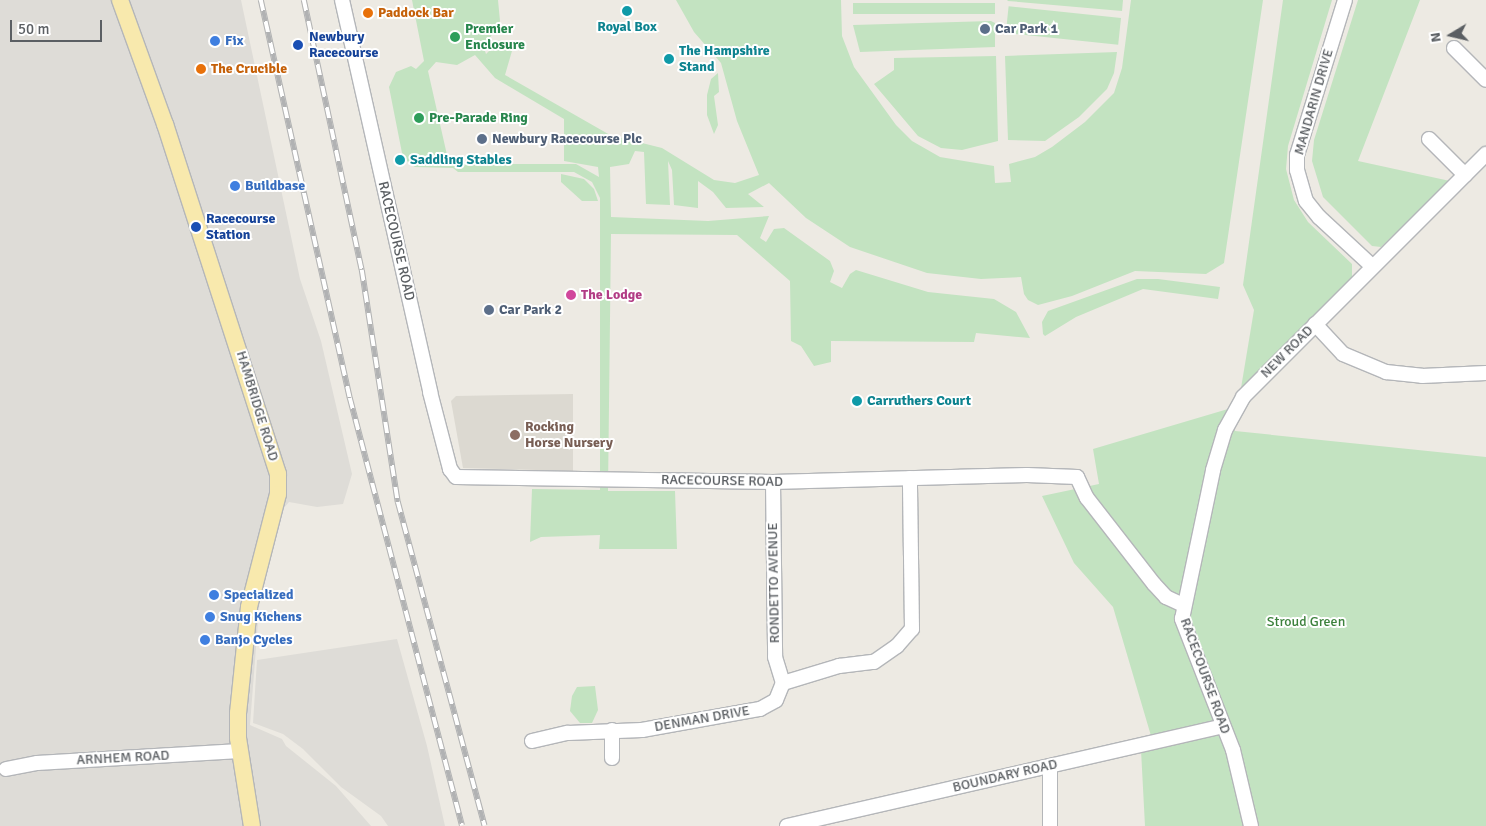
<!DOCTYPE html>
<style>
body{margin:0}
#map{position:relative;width:1486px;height:826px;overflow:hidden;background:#edeae3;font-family:Signika,sans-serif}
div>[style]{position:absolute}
.industrial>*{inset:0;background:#dedcd7}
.education>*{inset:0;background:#dcd9d1}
.green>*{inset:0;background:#c3e3c1;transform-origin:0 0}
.roads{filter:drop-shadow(1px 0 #b4b6b9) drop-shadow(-1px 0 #b4b6b9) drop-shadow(0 1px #b4b6b9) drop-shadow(0 -1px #b4b6b9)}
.minor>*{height:14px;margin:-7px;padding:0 7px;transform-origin:7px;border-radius:7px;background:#fff}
.major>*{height:16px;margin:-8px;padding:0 8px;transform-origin:8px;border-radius:8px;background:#f8e9ad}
.rail>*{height:5.5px;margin-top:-2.75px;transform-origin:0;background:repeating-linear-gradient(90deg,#fff 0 11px,#b1b2b3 0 22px);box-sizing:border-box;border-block:1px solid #b1b2b3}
.dots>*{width:14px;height:14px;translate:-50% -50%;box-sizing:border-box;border:2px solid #fff;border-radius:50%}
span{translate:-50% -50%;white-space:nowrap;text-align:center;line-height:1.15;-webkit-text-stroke:4px #fff;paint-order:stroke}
.food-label{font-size:14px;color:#c56008;font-weight:700}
.left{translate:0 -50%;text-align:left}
.culture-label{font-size:14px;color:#0d838f;font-weight:700}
.leisure-label{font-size:14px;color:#27864d;font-weight:700}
.service-label{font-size:14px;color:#4e5e75;font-weight:700}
.transit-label{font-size:14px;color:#164399;font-weight:700}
.shop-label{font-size:14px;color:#366cbe;font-weight:700}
.street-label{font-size:14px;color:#5b5f63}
.hotel-label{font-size:14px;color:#b23c85;font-weight:700}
.education-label{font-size:14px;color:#785e54;font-weight:700}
.park-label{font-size:14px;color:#3c813c}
.north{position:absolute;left:1426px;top:10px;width:50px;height:50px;-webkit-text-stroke:4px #fff;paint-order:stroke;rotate:261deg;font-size:14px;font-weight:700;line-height:20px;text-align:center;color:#5b5f63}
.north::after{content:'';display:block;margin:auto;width:18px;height:22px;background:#5b5f63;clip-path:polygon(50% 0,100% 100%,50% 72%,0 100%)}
.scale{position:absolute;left:10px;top:20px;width:92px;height:22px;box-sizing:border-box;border:2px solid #5b5f63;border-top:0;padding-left:6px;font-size:15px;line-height:18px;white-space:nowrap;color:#5b5f63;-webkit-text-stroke:4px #fff;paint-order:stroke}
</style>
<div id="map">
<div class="industrial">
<div style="clip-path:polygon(0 0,241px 0,300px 279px,321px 341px,352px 474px,343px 504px,317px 507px,289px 502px,282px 510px,260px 596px,250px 725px,282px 739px,286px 746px,336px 786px,371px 826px,0 826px)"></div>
<div style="clip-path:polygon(397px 639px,427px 746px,445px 826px,388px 826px,381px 816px,341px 787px,303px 749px,283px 734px,253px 723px,257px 660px)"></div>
</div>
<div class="education">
<div style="clip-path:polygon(573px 394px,573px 471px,463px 468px,451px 401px,456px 396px)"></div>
</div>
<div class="green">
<div style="clip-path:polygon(evenodd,412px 0,498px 0,500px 21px,484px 48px,486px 54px,500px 40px,514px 44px,505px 75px,610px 135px,662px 148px,714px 180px,735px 183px,759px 175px,737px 121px,721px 63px,694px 32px,676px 0,841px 0,842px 36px,854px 67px,896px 125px,912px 141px,940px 157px,994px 166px,995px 183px,1011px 182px,1009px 164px,1035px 157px,1052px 147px,1085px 122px,1114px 93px,1122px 68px,1131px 0,1263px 0,1224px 263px,1206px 274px,1135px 271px,1072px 296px,1038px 305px,1028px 300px,1024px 294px,1021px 277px,981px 279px,927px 273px,850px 247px,806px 218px,769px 183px,748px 194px,764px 207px,726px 208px,713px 192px,698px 181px,698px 208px,674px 205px,672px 170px,668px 161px,670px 205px,646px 204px,644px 152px,635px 151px,629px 164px,610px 167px,611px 217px,708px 221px,769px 216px,760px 238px,766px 242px,774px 229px,784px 228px,830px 261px,834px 271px,830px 282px,842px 288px,850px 274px,856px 270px,928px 292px,994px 299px,1016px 312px,1030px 338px,976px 333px,974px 342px,831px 341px,831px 362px,814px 366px,801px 346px,791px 341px,790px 281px,737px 235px,611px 234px,608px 491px,675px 491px,677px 549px,599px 549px,600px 535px,541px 537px,530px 542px,532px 489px,600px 490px,600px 198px,592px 182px,574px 172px,458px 172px,453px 168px,415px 167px,403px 158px,389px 87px,396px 72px,411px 66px,416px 69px,424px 61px,412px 0,475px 55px,495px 78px,564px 119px,564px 161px,598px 167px,599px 177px,576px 164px,461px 164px,447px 155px,428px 71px,436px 62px,457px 65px,475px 55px)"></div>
<div style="left:1123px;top:0;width:11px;height:115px;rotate:95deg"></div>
<div style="clip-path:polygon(1283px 0,1332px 0,1288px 146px,1286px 169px,1294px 200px,1308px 222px,1352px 264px,1352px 277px,1240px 394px,1254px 310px,1243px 285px)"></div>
<div style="clip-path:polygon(1358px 0,1420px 0,1358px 161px,1450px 181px,1381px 247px,1372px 246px,1323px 197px,1312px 161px,1314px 140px)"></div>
<div style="left:995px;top:3px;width:11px;height:142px;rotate:90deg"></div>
<div style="left:1121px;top:18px;width:27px;height:113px;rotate:96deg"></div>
<div style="clip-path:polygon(991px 21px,995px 23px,995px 47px,860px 52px,853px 25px)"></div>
<div style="clip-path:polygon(1117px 52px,1114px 73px,1107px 89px,1079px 117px,1045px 141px,1008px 140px,1005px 56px)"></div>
<div style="clip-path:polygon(996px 56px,998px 141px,962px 150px,941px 148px,918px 136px,874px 84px,894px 70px,894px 58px)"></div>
<div style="clip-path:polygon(718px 73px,719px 92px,714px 96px,718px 125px,714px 134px,707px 115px,707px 95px,711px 79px)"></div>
<div style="clip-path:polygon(561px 174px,584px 179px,594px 189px,598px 201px,582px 201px,561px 182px)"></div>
<div style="clip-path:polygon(1137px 279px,1158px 279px,1220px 287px,1218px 299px,1143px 289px,1076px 317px,1045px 336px,1043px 334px,1042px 322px,1048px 311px)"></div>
<div style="clip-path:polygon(1228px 409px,1235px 431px,1486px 457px,1486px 826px,1145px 826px,1141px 750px,1154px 746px,1113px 607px,1074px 563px,1042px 496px,1099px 484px,1093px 449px)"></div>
<div style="clip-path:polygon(595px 686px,598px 710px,592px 723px,580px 723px,570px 711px,572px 696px,577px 687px)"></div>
</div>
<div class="roads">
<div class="minor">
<div style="left:342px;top:0;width:402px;rotate:77.3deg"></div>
<div style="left:430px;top:392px;width:80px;rotate:75.4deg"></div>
<div style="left:450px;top:469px;width:10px;rotate:53deg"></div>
<div style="left:456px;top:477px;width:317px;rotate:0.9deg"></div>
<div style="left:773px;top:482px;width:254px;rotate:-1.6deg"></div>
<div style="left:1027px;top:475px;width:50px;rotate:2.3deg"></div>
<div style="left:1077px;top:477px;width:23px;rotate:65deg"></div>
<div style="left:1087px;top:498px;width:109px;rotate:52.1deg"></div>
<div style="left:1154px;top:584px;width:18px;rotate:47deg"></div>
<div style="left:1166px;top:597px;width:19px;rotate:25deg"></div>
<div style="left:1345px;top:0;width:162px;rotate:107.2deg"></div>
<div style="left:1297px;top:155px;width:15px;rotate:90deg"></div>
<div style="left:1297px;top:170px;width:32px;rotate:74deg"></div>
<div style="left:1306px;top:201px;width:21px;rotate:51deg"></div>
<div style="left:1319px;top:217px;width:72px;rotate:42.8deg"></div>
<div style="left:1454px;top:48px;width:45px;rotate:45deg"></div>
<div style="left:1429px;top:139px;width:51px;rotate:45deg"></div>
<div style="left:1315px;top:324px;width:41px;rotate:47deg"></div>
<div style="left:1343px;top:354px;width:47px;rotate:22.7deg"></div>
<div style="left:1386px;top:372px;width:36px;rotate:6deg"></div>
<div style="left:1422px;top:376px;width:64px;rotate:-2.7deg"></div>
<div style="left:773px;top:482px;width:175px;rotate:89.3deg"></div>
<div style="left:775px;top:657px;width:27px;rotate:73deg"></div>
<div style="left:612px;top:730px;width:28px;rotate:90deg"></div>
<div style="left:532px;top:741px;width:37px;rotate:-13deg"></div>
<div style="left:568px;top:733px;width:74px;rotate:-2.3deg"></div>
<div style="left:642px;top:730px;width:120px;rotate:-10.1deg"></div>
<div style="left:760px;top:709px;width:18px;rotate:-29deg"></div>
<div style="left:776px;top:700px;width:18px;rotate:-68deg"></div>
<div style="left:783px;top:683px;width:59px;rotate:-16.9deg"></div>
<div style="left:839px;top:666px;width:35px;rotate:-7deg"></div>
<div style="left:874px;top:662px;width:28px;rotate:-35deg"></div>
<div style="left:897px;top:646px;width:23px;rotate:-49deg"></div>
<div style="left:912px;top:629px;width:151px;rotate:-90.8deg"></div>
<div style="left:6px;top:769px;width:32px;rotate:-11deg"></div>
<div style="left:37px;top:763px;width:203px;rotate:-3.4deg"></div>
<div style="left:787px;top:826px;width:447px;rotate:-12.9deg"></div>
<div style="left:1050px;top:826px;width:60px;rotate:-90deg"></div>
<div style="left:1251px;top:826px;width:78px;rotate:-103.3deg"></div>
<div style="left:1233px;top:750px;width:141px;rotate:-111.3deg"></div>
<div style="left:1182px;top:619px;width:152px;rotate:-78.2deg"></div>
<div style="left:1213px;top:470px;width:42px;rotate:-73.3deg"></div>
<div style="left:1225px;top:430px;width:38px;rotate:-61deg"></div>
<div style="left:1243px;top:397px;width:344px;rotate:-45deg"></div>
</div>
<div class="major">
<div style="left:120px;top:0;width:132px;rotate:70.1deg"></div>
<div style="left:165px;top:124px;width:368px;rotate:72.1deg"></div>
<div style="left:278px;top:474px;width:20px;rotate:90deg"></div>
<div style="left:278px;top:494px;width:117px;rotate:104.4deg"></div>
<div style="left:249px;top:607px;width:107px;rotate:95.9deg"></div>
<div style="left:238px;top:713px;width:25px;rotate:90deg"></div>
<div style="left:238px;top:738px;width:89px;rotate:81deg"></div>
</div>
</div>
<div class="rail">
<div style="left:261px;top:0;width:408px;rotate:77.4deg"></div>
<div style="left:350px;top:398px;width:442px;rotate:75.3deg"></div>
<div style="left:304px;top:0;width:276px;rotate:77.9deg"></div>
<div style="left:362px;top:270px;width:235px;rotate:81.2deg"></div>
<div style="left:398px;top:502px;width:335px;rotate:75deg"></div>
</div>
<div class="dots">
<div style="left:627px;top:11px;background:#0f9aa8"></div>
<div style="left:368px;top:13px;background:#e8710a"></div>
<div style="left:985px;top:29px;background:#5c6f8a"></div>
<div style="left:455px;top:37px;background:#2e9e5b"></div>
<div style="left:215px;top:41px;background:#3f7fe0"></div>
<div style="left:298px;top:45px;background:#1a4fb4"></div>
<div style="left:669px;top:59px;background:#0f9aa8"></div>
<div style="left:201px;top:69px;background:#e8710a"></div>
<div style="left:419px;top:118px;background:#2e9e5b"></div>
<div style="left:482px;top:139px;background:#5c6f8a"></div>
<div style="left:400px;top:160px;background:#0f9aa8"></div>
<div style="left:235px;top:186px;background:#3f7fe0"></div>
<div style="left:196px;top:227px;background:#1a4fb4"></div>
<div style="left:571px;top:295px;background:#d1479c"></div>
<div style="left:489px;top:310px;background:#5c6f8a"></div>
<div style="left:857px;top:401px;background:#0f9aa8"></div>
<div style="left:515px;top:435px;background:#8d6e63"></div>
<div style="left:214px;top:595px;background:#3f7fe0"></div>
<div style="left:210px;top:617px;background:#3f7fe0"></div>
<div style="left:205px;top:640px;background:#3f7fe0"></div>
</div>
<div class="food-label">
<span class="left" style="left:378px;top:13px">Paddock Bar</span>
<span class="left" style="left:211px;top:69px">The Crucible</span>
</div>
<div class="culture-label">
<span style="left:627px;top:27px">Royal Box</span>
<span class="left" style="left:679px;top:59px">The Hampshire<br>Stand</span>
<span class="left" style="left:410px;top:160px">Saddling Stables</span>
<span class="left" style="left:867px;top:401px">Carruthers Court</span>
</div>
<div class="leisure-label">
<span class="left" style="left:465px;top:37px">Premier<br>Enclosure</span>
<span class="left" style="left:429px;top:118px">Pre-Parade Ring</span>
</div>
<div class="service-label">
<span class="left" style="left:995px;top:29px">Car Park 1</span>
<span class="left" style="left:492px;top:139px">Newbury Racecourse Plc</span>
<span class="left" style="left:499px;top:310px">Car Park 2</span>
</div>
<div class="transit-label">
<span class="left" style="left:309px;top:45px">Newbury<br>Racecourse</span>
<span class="left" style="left:206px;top:227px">Racecourse<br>Station</span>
</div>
<div class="shop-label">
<span class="left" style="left:225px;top:41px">Fix</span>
<span class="left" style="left:245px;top:186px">Buildbase</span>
<span class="left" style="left:224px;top:595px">Specialized</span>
<span class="left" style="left:220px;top:617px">Snug Kichens</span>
<span class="left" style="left:215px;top:640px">Banjo Cycles</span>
</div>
<div class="street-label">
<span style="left:1314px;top:102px;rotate:-74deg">MANDARIN DRIVE</span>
<span style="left:396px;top:241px;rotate:77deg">RACECOURSE ROAD</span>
<span style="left:1287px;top:352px;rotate:-45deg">NEW ROAD</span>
<span style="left:257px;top:406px;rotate:73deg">HAMBRIDGE ROAD</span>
<span style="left:722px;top:481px;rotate:1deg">RACECOURSE ROAD</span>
<span style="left:774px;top:583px;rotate:-91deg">RONDETTO AVENUE</span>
<span style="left:1205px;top:676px;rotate:70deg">RACECOURSE ROAD</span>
<span style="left:702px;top:719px;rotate:-10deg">DENMAN DRIVE</span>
<span style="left:123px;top:758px;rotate:-3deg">ARNHEM ROAD</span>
<span style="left:1005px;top:776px;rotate:-13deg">BOUNDARY ROAD</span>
</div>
<div class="hotel-label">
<span class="left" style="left:581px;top:295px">The Lodge</span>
</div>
<div class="education-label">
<span class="left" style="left:525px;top:435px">Rocking<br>Horse Nursery</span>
</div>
<div class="park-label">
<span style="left:1306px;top:622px">Stroud Green</span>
</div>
<div class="north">N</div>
<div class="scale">50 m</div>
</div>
